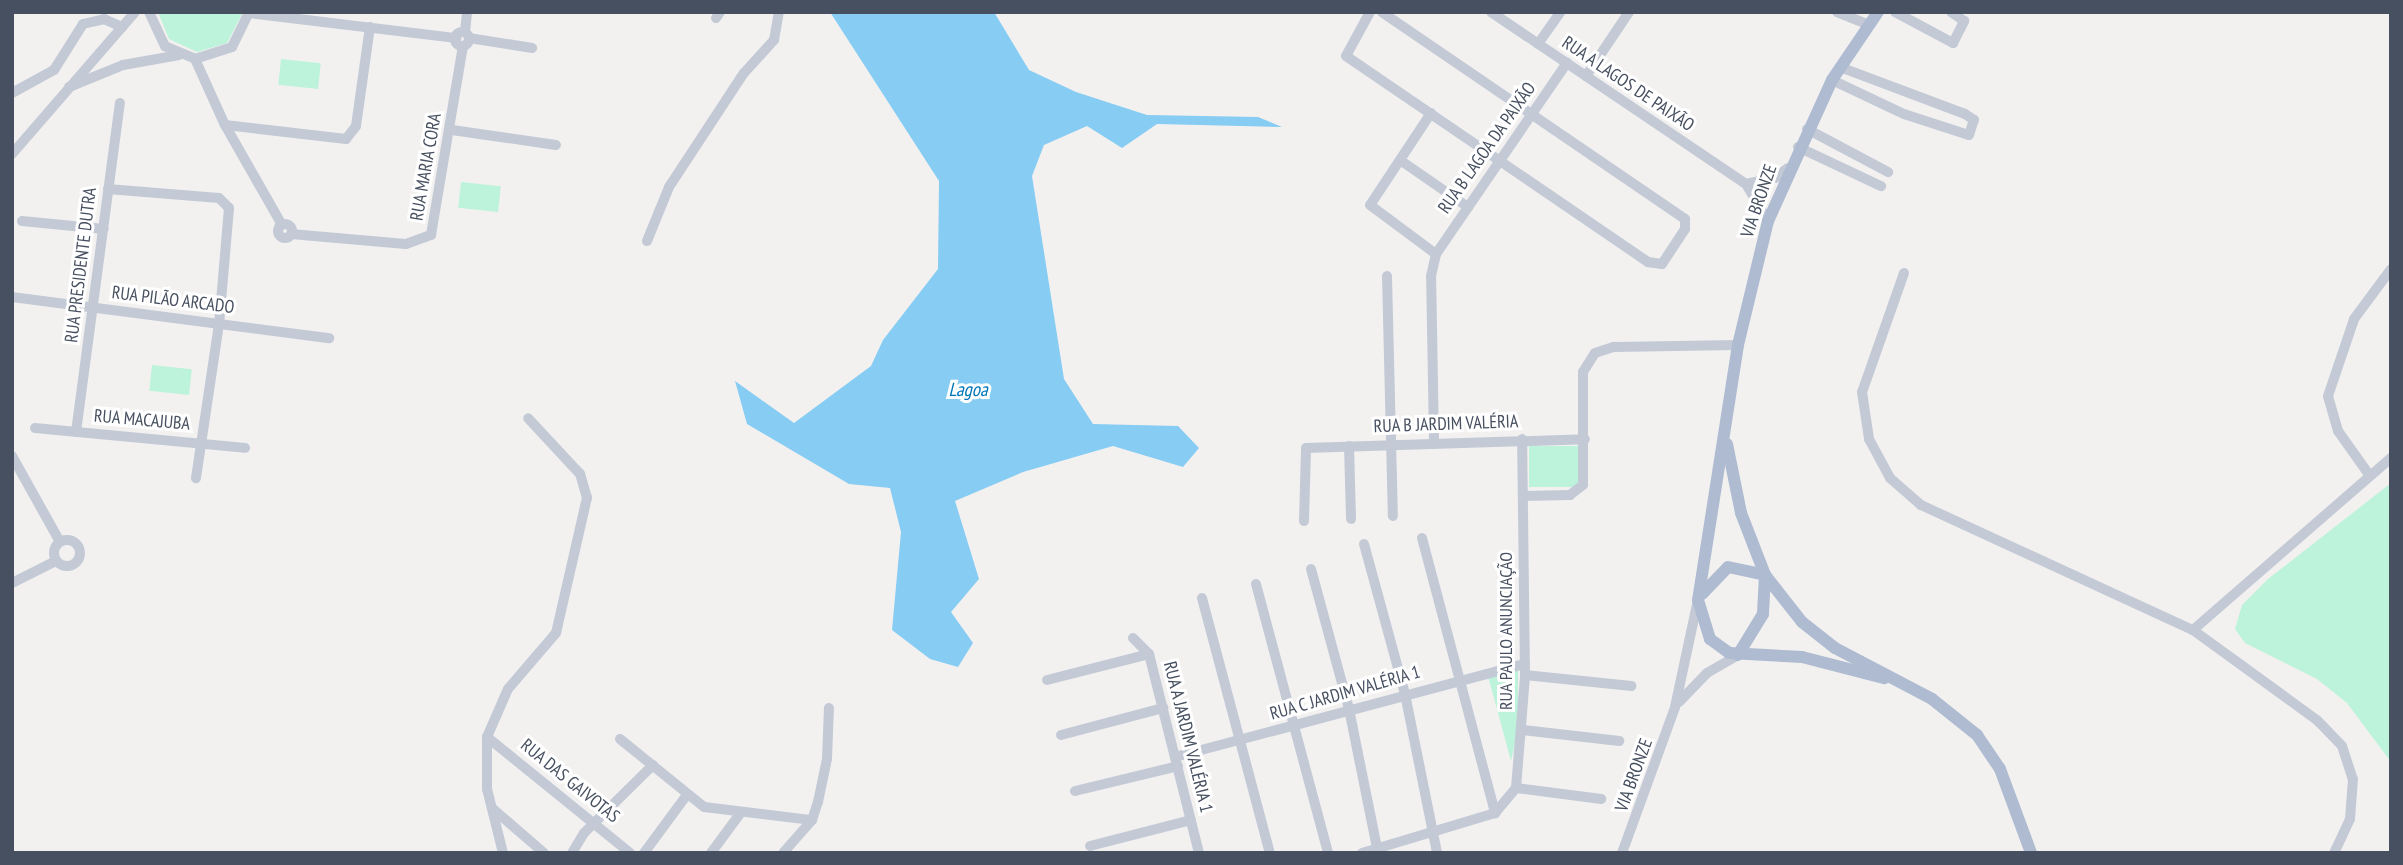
<!DOCTYPE html>
<meta charset="utf-8">
<style>
body{margin:0}
#map{position:relative;width:2403px;height:865px;overflow:hidden;background:#f3f1f0;font-family:"PT Sans Narrow",sans-serif}
div>[style]{position:absolute}
.green>*{inset:0;background:#bcf3da;transform-origin:0 0}
.water>*{inset:0;background:#86ccf3}
.minor>*{height:10px;margin:-5px;padding:0 5px;transform-origin:5px;border-radius:5px;background:#c3cad6}
.minor>.ring{margin:-5px;padding:0;box-sizing:content-box;background:none;border:10px solid #c3cad6;border-radius:50%}
.major>*{height:12px;margin:-6px;padding:0 6px;transform-origin:6px;border-radius:6px;background:#aebbd1}
span{translate:-50% -50%;white-space:nowrap;text-align:center;line-height:1.15;-webkit-text-stroke:6px #fff;paint-order:stroke}
.street-label{font-size:18px;color:#475060}
.water-label{font-size:19px;color:#0176b8;font-style:italic}
.frame{position:absolute;inset:0;border:14px solid #475060;pointer-events:none}
</style>
<div id="map">
<div class="green">
<div style="clip-path:polygon(158px 12px,243px 12px,227px 43px,197px 52px,169px 39px)"></div>
<div style="left:281px;top:59px;width:40px;height:26px;rotate:6deg"></div>
<div style="left:461px;top:182px;width:40px;height:26px;rotate:6deg"></div>
<div style="left:152px;top:365px;width:40px;height:26px;rotate:6deg"></div>
<div style="left:1529px;top:446px;width:51px;height:41px"></div>
<div style="clip-path:polygon(2391px 483px,2391px 762px,2347px 703px,2317px 679px,2245px 643px,2235px 629px,2242px 605px,2268px 579px)"></div>
<div style="clip-path:polygon(1518px 669px,1518px 730px,1511px 761px,1488px 676px)"></div>
</div>
<div class="water">
<div style="clip-path:polygon(830px 12px,994px 12px,1029px 70px,1076px 92px,1147px 115px,1258px 117px,1282px 127px,1157px 124px,1122px 148px,1087px 126px,1044px 145px,1032px 176px,1064px 379px,1093px 424px,1178px 426px,1199px 448px,1183px 467px,1113px 446px,1023px 472px,955px 501px,979px 579px,951px 612px,973px 643px,958px 667px,930px 659px,892px 630px,901px 532px,890px 488px,849px 484px,747px 424px,735px 381px,794px 423px,871px 366px,883px 340px,938px 269px,939px 181px)"></div>
</div>
<div class="minor">
<div style="left:149px;top:12px;width:38px;rotate:65deg"></div>
<div style="left:165px;top:46px;width:33px;rotate:23deg"></div>
<div style="left:195px;top:59px;width:39px;rotate:-18deg"></div>
<div style="left:232px;top:47px;width:39px;rotate:-64deg"></div>
<div style="left:1370px;top:12px;width:50px;rotate:118.6deg"></div>
<div style="left:1346px;top:56px;width:366px;rotate:34.3deg"></div>
<div style="left:1648px;top:262px;width:14px;rotate:8deg"></div>
<div style="left:1662px;top:264px;width:42px;rotate:-56.7deg"></div>
<div style="left:1685px;top:229px;width:10px;rotate:-90deg"></div>
<div style="left:1685px;top:219px;width:367px;rotate:-145.7deg"></div>
<div style="left:1491px;top:12px;width:308px;rotate:34deg"></div>
<div style="left:1746px;top:184px;width:43px;rotate:59.3deg"></div>
<div style="left:1837px;top:12px;width:35px;rotate:22deg"></div>
<div style="left:1895px;top:12px;width:66px;rotate:28.1deg"></div>
<div style="left:1953px;top:43px;width:25px;rotate:-63deg"></div>
<div style="left:1964px;top:21px;width:16px;rotate:-145deg"></div>
<div style="left:249px;top:13px;width:209px;rotate:6.9deg"></div>
<div style="left:716px;top:18px;width:7px;rotate:-56deg"></div>
<div style="left:465px;top:32px;width:20px;rotate:-84deg"></div>
<div class="ring" style="left:455px;top:32px;width:4px;height:4px"></div>
<div style="left:469px;top:38px;width:64px;rotate:9deg"></div>
<div style="left:1538px;top:44px;width:39px;rotate:-55deg"></div>
<div style="left:195px;top:59px;width:72px;rotate:65.6deg"></div>
<div style="left:225px;top:125px;width:115px;rotate:60.3deg"></div>
<div style="left:1586px;top:76px;width:77px;rotate:-56.1deg"></div>
<div style="left:1832px;top:80px;width:80px;rotate:25.3deg"></div>
<div style="left:1904px;top:114px;width:68px;rotate:17.9deg"></div>
<div style="left:1969px;top:135px;width:16px;rotate:-72deg"></div>
<div style="left:1974px;top:120px;width:11px;rotate:-146deg"></div>
<div style="left:1965px;top:114px;width:134px;rotate:-159.4deg"></div>
<div style="left:69px;top:87px;width:58px;rotate:-22.2deg"></div>
<div style="left:123px;top:65px;width:57px;rotate:-10.1deg"></div>
<div style="left:12px;top:93px;width:48px;rotate:-28.7deg"></div>
<div style="left:54px;top:70px;width:54px;rotate:-57.8deg"></div>
<div style="left:83px;top:24px;width:22px;rotate:-13deg"></div>
<div style="left:104px;top:19px;width:20px;rotate:24deg"></div>
<div style="left:1431px;top:113px;width:110px;rotate:123.5deg"></div>
<div style="left:1370px;top:205px;width:82px;rotate:36.6deg"></div>
<div style="left:225px;top:125px;width:122px;rotate:6.6deg"></div>
<div style="left:346px;top:139px;width:16px;rotate:-52deg"></div>
<div style="left:356px;top:126px;width:100px;rotate:-82deg"></div>
<div style="left:1807px;top:129px;width:92px;rotate:28deg"></div>
<div style="left:452px;top:130px;width:105px;rotate:8.2deg"></div>
<div style="left:1798px;top:147px;width:92px;rotate:25.2deg"></div>
<div style="left:12px;top:154px;width:188px;rotate:-49.1deg"></div>
<div style="left:1400px;top:160px;width:83px;rotate:34.7deg"></div>
<div style="left:1746px;top:184px;width:30px;rotate:-12deg"></div>
<div style="left:1775px;top:178px;width:16px;rotate:-38deg"></div>
<div style="left:108px;top:189px;width:111px;rotate:4.6deg"></div>
<div style="left:219px;top:198px;width:14px;rotate:45deg"></div>
<div style="left:229px;top:208px;width:116px;rotate:94.9deg"></div>
<div style="left:219px;top:324px;width:156px;rotate:98.5deg"></div>
<div style="left:22px;top:221px;width:82px;rotate:5.6deg"></div>
<div class="ring" style="left:278px;top:224px;width:4px;height:4px"></div>
<div style="left:291px;top:234px;width:115px;rotate:5deg"></div>
<div style="left:406px;top:244px;width:27px;rotate:-20deg"></div>
<div style="left:431px;top:235px;width:192px;rotate:-80.4deg"></div>
<div style="left:647px;top:241px;width:58px;rotate:-67.8deg"></div>
<div style="left:669px;top:187px;width:136px;rotate:-56.7deg"></div>
<div style="left:744px;top:73px;width:45px;rotate:-47.7deg"></div>
<div style="left:774px;top:40px;width:28px;rotate:-80deg"></div>
<div style="left:1904px;top:273px;width:126px;rotate:109.4deg"></div>
<div style="left:1862px;top:392px;width:48px;rotate:81.5deg"></div>
<div style="left:1869px;top:439px;width:44px;rotate:61.7deg"></div>
<div style="left:1890px;top:478px;width:41px;rotate:41.1deg"></div>
<div style="left:1921px;top:505px;width:299px;rotate:24.7deg"></div>
<div style="left:2193px;top:630px;width:153px;rotate:36deg"></div>
<div style="left:2317px;top:720px;width:36px;rotate:46deg"></div>
<div style="left:2342px;top:746px;width:35px;rotate:72deg"></div>
<div style="left:2353px;top:779px;width:40px;rotate:94.3deg"></div>
<div style="left:2350px;top:819px;width:38px;rotate:115deg"></div>
<div style="left:1387px;top:276px;width:240px;rotate:88.6deg"></div>
<div style="left:12px;top:297px;width:320px;rotate:7.4deg"></div>
<div style="left:35px;top:428px;width:211px;rotate:5.4deg"></div>
<div style="left:76px;top:432px;width:332px;rotate:-82.4deg"></div>
<div style="left:1434px;top:441px;width:165px;rotate:-91deg"></div>
<div style="left:1431px;top:276px;width:23px;rotate:-77deg"></div>
<div style="left:1436px;top:254px;width:232px;rotate:-55.6deg"></div>
<div style="left:1349px;top:446px;width:73px;rotate:88.4deg"></div>
<div style="left:12px;top:456px;width:98px;rotate:60.8deg"></div>
<div style="left:2370px;top:476px;width:55px;rotate:-125.4deg"></div>
<div style="left:2338px;top:431px;width:36px;rotate:-106deg"></div>
<div style="left:2328px;top:396px;width:81px;rotate:-71.3deg"></div>
<div style="left:2354px;top:319px;width:62px;rotate:-53.5deg"></div>
<div style="left:1523px;top:496px;width:47px;rotate:-1.2deg"></div>
<div style="left:1570px;top:495px;width:16px;rotate:-38deg"></div>
<div style="left:1583px;top:485px;width:113px;rotate:-90deg"></div>
<div style="left:1583px;top:372px;width:22px;rotate:-58deg"></div>
<div style="left:1595px;top:353px;width:20px;rotate:-18deg"></div>
<div style="left:1614px;top:347px;width:124px;rotate:-0.9deg"></div>
<div style="left:1304px;top:521px;width:73px;rotate:-88.4deg"></div>
<div style="left:1306px;top:448px;width:279px;rotate:-1.8deg"></div>
<div style="left:1422px;top:538px;width:285px;rotate:75.1deg"></div>
<div class="ring" style="left:54px;top:540px;width:16px;height:16px"></div>
<div style="left:1364px;top:544px;width:156px;rotate:74.7deg"></div>
<div style="left:1405px;top:694px;width:162px;rotate:78.6deg"></div>
<div style="left:1311px;top:569px;width:145px;rotate:74.8deg"></div>
<div style="left:1349px;top:709px;width:147px;rotate:78.6deg"></div>
<div style="left:12px;top:583px;width:49px;rotate:-26.6deg"></div>
<div style="left:1256px;top:584px;width:278px;rotate:75deg"></div>
<div style="left:1202px;top:598px;width:264px;rotate:75.1deg"></div>
<div style="left:2193px;top:630px;width:262px;rotate:-41deg"></div>
<div style="left:1133px;top:638px;width:23px;rotate:45deg"></div>
<div style="left:1149px;top:654px;width:205px;rotate:75.9deg"></div>
<div style="left:1525px;top:675px;width:107px;rotate:5.9deg"></div>
<div style="left:1047px;top:680px;width:105px;rotate:-14.3deg"></div>
<div style="left:1679px;top:702px;width:40px;rotate:-46deg"></div>
<div style="left:1707px;top:673px;width:36px;rotate:-30deg"></div>
<div style="left:1523px;top:730px;width:97px;rotate:6.5deg"></div>
<div style="left:1061px;top:735px;width:106px;rotate:-14.8deg"></div>
<div style="left:487px;top:737px;width:184px;rotate:39deg"></div>
<div style="left:620px;top:739px;width:108px;rotate:39deg"></div>
<div style="left:704px;top:807px;width:109px;rotate:6.9deg"></div>
<div style="left:1175px;top:757px;width:362px;rotate:-14.9deg"></div>
<div style="left:1516px;top:788px;width:86px;rotate:7.4deg"></div>
<div style="left:1075px;top:791px;width:106px;rotate:-13.6deg"></div>
<div style="left:493px;top:809px;width:67px;rotate:40.8deg"></div>
<div style="left:1090px;top:846px;width:104px;rotate:-14.4deg"></div>
<div style="left:503px;top:853px;width:66px;rotate:-104deg"></div>
<div style="left:487px;top:789px;width:52px;rotate:-90deg"></div>
<div style="left:487px;top:737px;width:52px;rotate:-66.4deg"></div>
<div style="left:508px;top:689px;width:74px;rotate:-49.4deg"></div>
<div style="left:556px;top:633px;width:139px;rotate:-77.1deg"></div>
<div style="left:587px;top:498px;width:25px;rotate:-106deg"></div>
<div style="left:580px;top:474px;width:76px;rotate:-132.9deg"></div>
<div style="left:572px;top:853px;width:23px;rotate:-59deg"></div>
<div style="left:584px;top:833px;width:97px;rotate:-44.6deg"></div>
<div style="left:644px;top:853px;width:71px;rotate:-53.6deg"></div>
<div style="left:711px;top:853px;width:47px;rotate:-53.6deg"></div>
<div style="left:783px;top:853px;width:44px;rotate:-48.7deg"></div>
<div style="left:812px;top:820px;width:19px;rotate:-72deg"></div>
<div style="left:818px;top:802px;width:44px;rotate:-78.2deg"></div>
<div style="left:827px;top:759px;width:51px;rotate:-87.8deg"></div>
<div style="left:1362px;top:853px;width:139px;rotate:-16.7deg"></div>
<div style="left:1495px;top:813px;width:33px;rotate:-50deg"></div>
<div style="left:1516px;top:788px;width:113px;rotate:-85.4deg"></div>
<div style="left:1525px;top:675px;width:236px;rotate:-90.7deg"></div>
<div style="left:1622px;top:853px;width:155px;rotate:-70deg"></div>
<div style="left:1675px;top:707px;width:109px;rotate:-77.9deg"></div>
</div>
<div class="major">
<div style="left:1878px;top:12px;width:82px;rotate:124.1deg"></div>
<div style="left:1832px;top:80px;width:155px;rotate:114.4deg"></div>
<div style="left:1768px;top:221px;width:128px;rotate:103.6deg"></div>
<div style="left:1738px;top:345px;width:258px;rotate:98.9deg"></div>
<div style="left:1698px;top:600px;width:41px;rotate:72.9deg"></div>
<div style="left:1710px;top:639px;width:24px;rotate:36deg"></div>
<div style="left:1729px;top:653px;width:73px;rotate:3.1deg"></div>
<div style="left:1802px;top:657px;width:85px;rotate:14.4deg"></div>
<div style="left:1727px;top:444px;width:70px;rotate:78.5deg"></div>
<div style="left:1741px;top:513px;width:66px;rotate:68.8deg"></div>
<div style="left:1765px;top:575px;width:60px;rotate:51.8deg"></div>
<div style="left:1802px;top:622px;width:42px;rotate:38.2deg"></div>
<div style="left:1835px;top:648px;width:110px;rotate:27.7deg"></div>
<div style="left:1932px;top:699px;width:58px;rotate:38.7deg"></div>
<div style="left:1977px;top:735px;width:41px;rotate:55.9deg"></div>
<div style="left:2000px;top:769px;width:90px;rotate:69.7deg"></div>
<div style="left:1702px;top:594px;width:37px;rotate:-46deg"></div>
<div style="left:1728px;top:567px;width:38px;rotate:12deg"></div>
<div style="left:1765px;top:575px;width:39px;rotate:93deg"></div>
<div style="left:1763px;top:614px;width:48px;rotate:121.4deg"></div>
</div>
<div class="street-label">
<span style="left:1628px;top:84px;rotate:34deg">RUA A LAGOS DE PAIXÃO</span>
<span style="left:1487px;top:148px;rotate:-55deg">RUA B LAGOA DA PAIXÃO</span>
<span style="left:426px;top:167px;rotate:-80deg">RUA MARIA CORA</span>
<span style="left:1759px;top:201px;rotate:-71deg">VIA BRONZE</span>
<span style="left:81px;top:265px;rotate:-83deg">RUA PRESIDENTE DUTRA</span>
<span style="left:173px;top:300px;rotate:7deg">RUA PILÃO ARCADO</span>
<span style="left:142px;top:420px;rotate:5deg">RUA MACAJUBA</span>
<span style="left:1446px;top:424px;rotate:-2deg">RUA B JARDIM VALÉRIA</span>
<span style="left:1506px;top:631px;rotate:-90deg">RUA PAULO ANUNCIAÇÃO</span>
<span style="left:1345px;top:693px;rotate:-16deg">RUA C JARDIM VALÉRIA 1</span>
<span style="left:1188px;top:737px;rotate:76deg">RUA A JARDIM VALÉRIA 1</span>
<span style="left:1634px;top:775px;rotate:-70deg">VIA BRONZE</span>
<span style="left:570px;top:781px;rotate:39deg">RUA DAS GAIVOTAS</span>
</div>
<div class="water-label">
<span style="left:968px;top:390px">Lagoa</span>
</div>
<div class="frame"></div>
</div>
